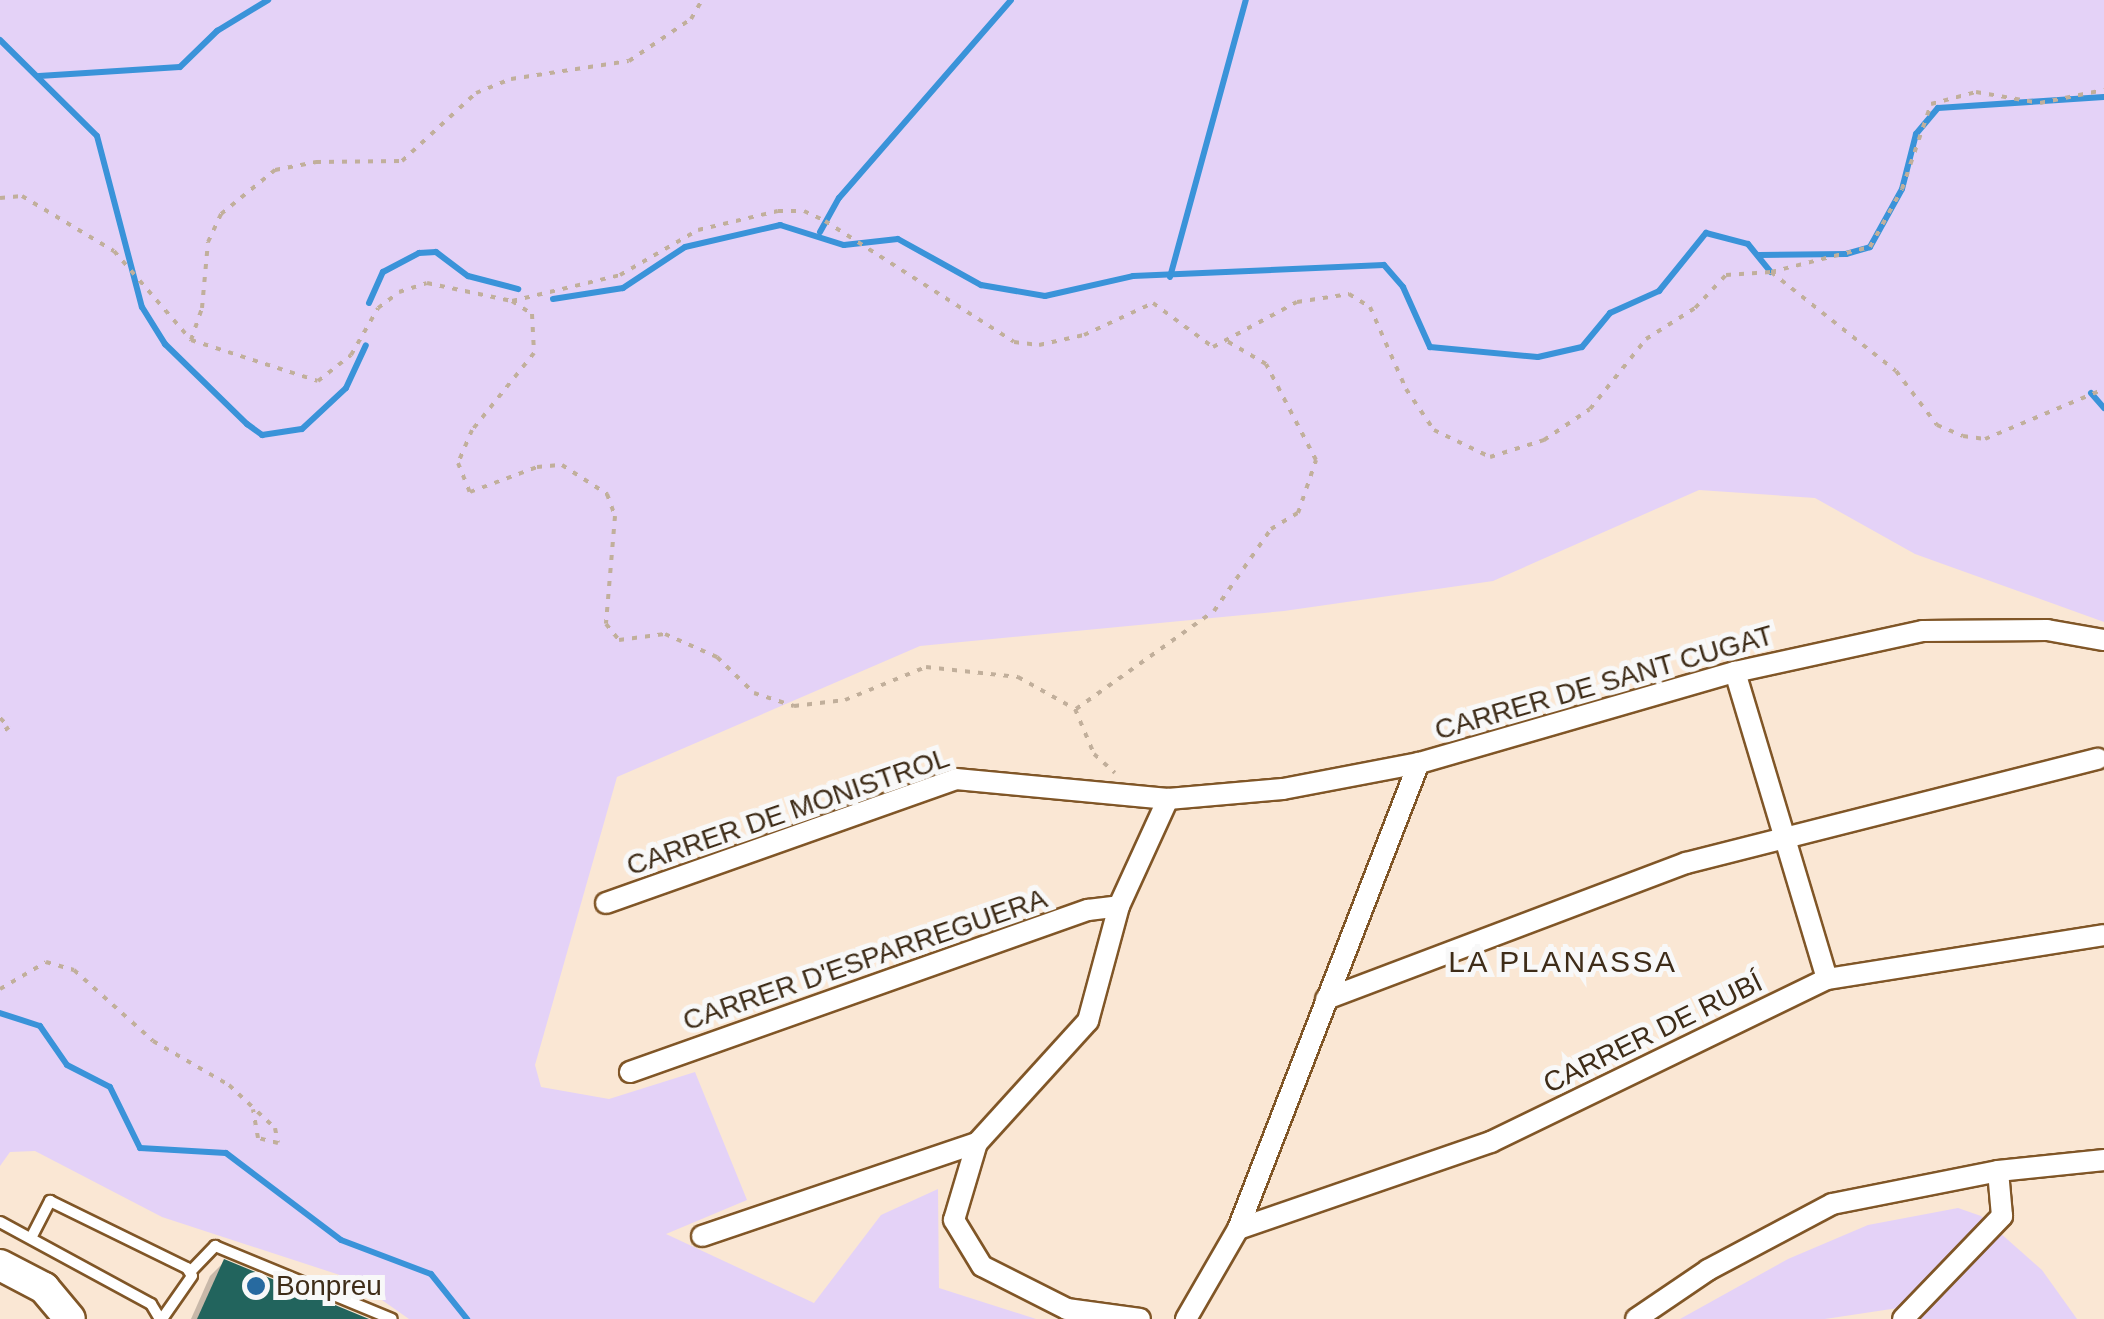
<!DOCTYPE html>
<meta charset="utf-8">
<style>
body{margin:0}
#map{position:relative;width:2104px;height:1319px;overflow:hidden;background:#fae7d4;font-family:Helvetica,sans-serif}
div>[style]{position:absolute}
.green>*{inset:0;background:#e4d2f7}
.shadow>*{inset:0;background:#0003}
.stream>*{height:6px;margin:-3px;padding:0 3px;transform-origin:3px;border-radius:3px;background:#3a93d9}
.building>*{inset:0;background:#22645d}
.path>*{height:4px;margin-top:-2px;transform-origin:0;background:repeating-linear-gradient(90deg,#c1af9b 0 5px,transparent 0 13px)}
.roads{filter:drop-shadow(2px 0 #805627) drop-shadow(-2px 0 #805627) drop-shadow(0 2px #805627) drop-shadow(0 -2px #805627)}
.lane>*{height:10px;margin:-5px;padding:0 5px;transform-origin:5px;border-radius:5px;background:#fff}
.street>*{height:20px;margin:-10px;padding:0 10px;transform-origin:10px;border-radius:10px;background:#fff}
.secondary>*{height:30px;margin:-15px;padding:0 15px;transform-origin:15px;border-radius:15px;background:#fff}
.dots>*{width:28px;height:28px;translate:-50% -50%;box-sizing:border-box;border:5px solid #f8f8f8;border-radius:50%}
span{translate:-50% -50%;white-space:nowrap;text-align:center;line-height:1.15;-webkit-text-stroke:10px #f8f8f8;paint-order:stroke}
.street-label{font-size:28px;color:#3e2c18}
.poi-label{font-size:28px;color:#3e2c18}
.left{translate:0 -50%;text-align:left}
.neighbourhood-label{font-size:30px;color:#3e2c18;letter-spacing:2.5px}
</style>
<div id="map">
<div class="green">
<div style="clip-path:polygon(0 0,2104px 0,2104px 622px,1915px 554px,1815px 498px,1699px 490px,1493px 581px,1284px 611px,920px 646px,617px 777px,535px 1065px,541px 1087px,609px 1099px,695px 1072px,747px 1200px,666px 1234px,814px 1303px,881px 1215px,938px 1189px,939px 1288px,1036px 1319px,409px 1319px,352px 1279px,162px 1217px,35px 1151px,10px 1152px,0 1166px)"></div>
<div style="clip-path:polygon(1958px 1208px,1981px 1216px,2042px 1270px,2077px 1319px,1911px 1319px,1898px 1308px,1825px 1319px,1680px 1319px,1788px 1259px,1868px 1225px)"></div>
</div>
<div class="shadow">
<div style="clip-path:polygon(224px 1262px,364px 1319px,191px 1319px,210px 1276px)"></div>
</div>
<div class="stream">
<div style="left:0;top:40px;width:136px;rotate:44.7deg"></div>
<div style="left:97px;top:136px;width:177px;rotate:75.3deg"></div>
<div style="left:142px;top:307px;width:44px;rotate:58.1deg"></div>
<div style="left:165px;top:344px;width:115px;rotate:44.3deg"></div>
<div style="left:247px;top:424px;width:19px;rotate:36deg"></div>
<div style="left:262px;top:435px;width:40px;rotate:-8.5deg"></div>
<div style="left:302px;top:429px;width:60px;rotate:-43deg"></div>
<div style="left:346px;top:388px;width:47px;rotate:-65.1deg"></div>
<div style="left:39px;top:76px;width:141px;rotate:-3.7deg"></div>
<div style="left:180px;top:67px;width:52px;rotate:-44.2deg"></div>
<div style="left:217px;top:31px;width:60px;rotate:-31.3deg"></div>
<div style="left:820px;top:232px;width:39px;rotate:-61deg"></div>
<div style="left:839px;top:198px;width:262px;rotate:-49deg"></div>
<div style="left:1759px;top:255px;width:87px;rotate:-0.7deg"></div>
<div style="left:1846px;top:254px;width:25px;rotate:-16deg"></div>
<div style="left:1870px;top:247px;width:66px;rotate:-61.1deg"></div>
<div style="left:1902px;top:189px;width:57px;rotate:-75.7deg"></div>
<div style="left:1916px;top:134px;width:34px;rotate:-50deg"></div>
<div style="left:1938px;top:108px;width:166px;rotate:-3.8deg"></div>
<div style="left:1170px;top:277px;width:287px;rotate:-74.7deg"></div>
<div style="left:553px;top:299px;width:71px;rotate:-8.9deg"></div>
<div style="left:623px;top:288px;width:74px;rotate:-33.5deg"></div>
<div style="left:685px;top:247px;width:98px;rotate:-13deg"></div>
<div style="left:780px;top:225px;width:67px;rotate:17.4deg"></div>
<div style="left:844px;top:245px;width:54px;rotate:-6.3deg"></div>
<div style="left:898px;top:239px;width:95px;rotate:29deg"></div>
<div style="left:981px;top:285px;width:65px;rotate:9.8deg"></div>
<div style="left:1045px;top:296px;width:90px;rotate:-12.8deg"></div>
<div style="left:1133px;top:276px;width:251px;rotate:-2.5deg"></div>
<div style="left:1384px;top:265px;width:29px;rotate:49deg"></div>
<div style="left:1403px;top:287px;width:66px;rotate:65.8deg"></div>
<div style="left:1430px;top:347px;width:108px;rotate:5.3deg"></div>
<div style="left:1538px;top:357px;width:45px;rotate:-12.8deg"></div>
<div style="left:1582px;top:347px;width:44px;rotate:-50.5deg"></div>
<div style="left:1610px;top:313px;width:54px;rotate:-24.2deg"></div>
<div style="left:1659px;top:291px;width:75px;rotate:-51deg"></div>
<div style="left:1706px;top:233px;width:43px;rotate:14.7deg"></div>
<div style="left:1748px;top:244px;width:36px;rotate:51deg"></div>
<div style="left:369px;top:303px;width:34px;rotate:-66deg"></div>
<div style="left:383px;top:272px;width:41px;rotate:-27.8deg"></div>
<div style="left:419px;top:253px;width:17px;rotate:-3deg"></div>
<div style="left:436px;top:252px;width:40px;rotate:37deg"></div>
<div style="left:468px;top:276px;width:52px;rotate:14.6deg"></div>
<div style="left:2091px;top:393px;width:20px;rotate:49deg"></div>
<div style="left:0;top:1013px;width:42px;rotate:18deg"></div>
<div style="left:40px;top:1026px;width:47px;rotate:55.3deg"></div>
<div style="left:67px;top:1065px;width:48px;rotate:27.1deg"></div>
<div style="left:110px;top:1087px;width:68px;rotate:63.8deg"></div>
<div style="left:140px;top:1148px;width:86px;rotate:3.3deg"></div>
<div style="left:226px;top:1153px;width:144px;rotate:37.1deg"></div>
<div style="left:341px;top:1240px;width:96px;rotate:20.7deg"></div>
<div style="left:431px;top:1274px;width:58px;rotate:51.3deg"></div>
</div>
<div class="building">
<div style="clip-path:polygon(224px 1259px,369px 1319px,197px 1319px)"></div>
</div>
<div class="path">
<div style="left:0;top:198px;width:22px;rotate:-5deg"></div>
<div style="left:22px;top:196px;width:107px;rotate:30.9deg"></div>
<div style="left:114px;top:251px;width:118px;rotate:49.1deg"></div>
<div style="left:191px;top:340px;width:133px;rotate:17.9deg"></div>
<div style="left:318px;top:381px;width:42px;rotate:-38.2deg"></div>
<div style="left:351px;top:355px;width:54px;rotate:-60.1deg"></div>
<div style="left:378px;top:308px;width:26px;rotate:-37deg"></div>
<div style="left:399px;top:292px;width:29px;rotate:-18deg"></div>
<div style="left:427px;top:283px;width:87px;rotate:12deg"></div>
<div style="left:512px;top:301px;width:111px;rotate:-13.5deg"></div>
<div style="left:620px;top:275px;width:90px;rotate:-30deg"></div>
<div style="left:698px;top:230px;width:82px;rotate:-13.4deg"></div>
<div style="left:778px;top:211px;width:26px"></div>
<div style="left:804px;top:211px;width:23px;rotate:25deg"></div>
<div style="left:825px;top:221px;width:224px;rotate:32.6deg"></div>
<div style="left:1014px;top:342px;width:25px;rotate:7deg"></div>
<div style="left:1039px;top:345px;width:46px;rotate:-12.5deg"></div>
<div style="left:1084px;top:335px;width:76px;rotate:-24.9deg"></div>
<div style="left:1153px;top:303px;width:74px;rotate:36.3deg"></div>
<div style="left:1213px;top:347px;width:95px;rotate:-28.2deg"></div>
<div style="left:1297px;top:302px;width:53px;rotate:-8.7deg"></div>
<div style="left:1349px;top:294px;width:25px;rotate:32deg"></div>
<div style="left:1370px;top:307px;width:90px;rotate:66.3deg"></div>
<div style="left:1406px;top:389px;width:50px;rotate:55.7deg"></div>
<div style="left:1434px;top:430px;width:62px;rotate:25.7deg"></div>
<div style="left:1490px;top:457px;width:57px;rotate:-17.5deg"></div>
<div style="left:1544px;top:440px;width:55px;rotate:-34deg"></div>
<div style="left:1590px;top:409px;width:90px;rotate:-51.3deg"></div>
<div style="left:1646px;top:339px;width:58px;rotate:-32.3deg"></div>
<div style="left:1695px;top:308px;width:45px;rotate:-46.8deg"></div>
<div style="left:1726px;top:275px;width:45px;rotate:-3.8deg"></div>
<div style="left:1771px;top:272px;width:102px;rotate:-14.2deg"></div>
<div style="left:1870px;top:247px;width:66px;rotate:-61.1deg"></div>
<div style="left:1902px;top:189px;width:90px;rotate:-71.2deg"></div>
<div style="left:1931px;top:104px;width:47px;rotate:-14.9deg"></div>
<div style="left:1976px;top:92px;width:65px;rotate:9.8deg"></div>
<div style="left:2040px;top:103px;width:65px;rotate:-11.5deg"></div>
<div style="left:1771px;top:272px;width:159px;rotate:38.4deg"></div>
<div style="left:1896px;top:371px;width:68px;rotate:52.8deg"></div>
<div style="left:1937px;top:425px;width:28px;rotate:23deg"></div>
<div style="left:1963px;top:436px;width:22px;rotate:8deg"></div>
<div style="left:1985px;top:439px;width:129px;rotate:-22.8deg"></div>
<div style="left:512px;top:301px;width:24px;rotate:33deg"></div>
<div style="left:532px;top:314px;width:39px;rotate:87deg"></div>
<div style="left:534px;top:353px;width:99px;rotate:128.8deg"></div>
<div style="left:472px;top:430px;width:36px;rotate:113deg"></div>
<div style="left:458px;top:463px;width:31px;rotate:68deg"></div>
<div style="left:470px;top:492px;width:72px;rotate:-20.5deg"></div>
<div style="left:537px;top:467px;width:25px;rotate:-5deg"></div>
<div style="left:562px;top:465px;width:54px;rotate:32.8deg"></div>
<div style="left:607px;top:494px;width:23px;rotate:70deg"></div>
<div style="left:615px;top:516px;width:108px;rotate:94.8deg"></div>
<div style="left:606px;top:624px;width:21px;rotate:51deg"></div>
<div style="left:619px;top:640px;width:46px;rotate:-7.4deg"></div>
<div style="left:665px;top:634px;width:57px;rotate:23.9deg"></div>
<div style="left:717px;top:657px;width:52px;rotate:44.2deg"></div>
<div style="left:754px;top:693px;width:42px;rotate:18deg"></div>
<div style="left:794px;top:706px;width:51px;rotate:-6.7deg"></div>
<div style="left:845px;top:700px;width:87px;rotate:-22.2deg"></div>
<div style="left:926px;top:667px;width:93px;rotate:6.2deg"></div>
<div style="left:1018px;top:677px;width:65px;rotate:29.3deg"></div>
<div style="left:1075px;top:709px;width:49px;rotate:67.1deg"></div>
<div style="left:1094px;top:754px;width:28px;rotate:42deg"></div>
<div style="left:191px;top:340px;width:34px;rotate:-71deg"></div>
<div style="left:202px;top:308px;width:66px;rotate:-84.8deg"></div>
<div style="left:208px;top:242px;width:31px;rotate:-65deg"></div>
<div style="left:221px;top:214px;width:70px;rotate:-39.2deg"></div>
<div style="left:275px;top:170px;width:42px;rotate:-11deg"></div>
<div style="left:316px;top:162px;width:86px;rotate:-0.7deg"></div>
<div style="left:402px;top:161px;width:100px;rotate:-42.6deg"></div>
<div style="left:476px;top:93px;width:38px;rotate:-22deg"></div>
<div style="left:511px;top:79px;width:119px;rotate:-8.7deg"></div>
<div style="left:629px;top:61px;width:75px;rotate:-34.1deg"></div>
<div style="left:691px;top:19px;width:22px;rotate:-60deg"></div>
<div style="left:1076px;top:709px;width:169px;rotate:-35.4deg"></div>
<div style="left:1214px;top:611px;width:100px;rotate:-55.2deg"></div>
<div style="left:1271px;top:529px;width:31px;rotate:-31deg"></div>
<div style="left:1298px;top:513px;width:56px;rotate:-71.2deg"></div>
<div style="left:1316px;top:460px;width:108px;rotate:-117.5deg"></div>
<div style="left:1266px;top:364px;width:45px;rotate:-149.5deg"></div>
<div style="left:0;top:718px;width:13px;rotate:45deg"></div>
<div style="left:9px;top:727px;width:11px;rotate:142deg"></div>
<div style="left:0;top:989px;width:53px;rotate:-30.4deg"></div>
<div style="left:46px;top:962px;width:29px;rotate:16deg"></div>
<div style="left:74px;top:970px;width:106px;rotate:41.9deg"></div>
<div style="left:153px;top:1041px;width:88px;rotate:30.1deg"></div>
<div style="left:229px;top:1085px;width:63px;rotate:43.1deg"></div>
<div style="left:275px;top:1128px;width:15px;rotate:79deg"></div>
<div style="left:278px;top:1143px;width:21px;rotate:-166deg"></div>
<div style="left:258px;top:1138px;width:29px;rotate:-100deg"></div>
</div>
<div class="roads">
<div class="lane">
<div style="left:0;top:1222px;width:172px;rotate:28.5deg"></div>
<div style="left:151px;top:1304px;width:17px;rotate:59deg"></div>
<div style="left:31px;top:1238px;width:42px;rotate:-62.8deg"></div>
<div style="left:50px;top:1201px;width:153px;rotate:26.1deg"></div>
<div style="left:187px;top:1268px;width:9px;rotate:58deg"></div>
<div style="left:192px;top:1276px;width:52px;rotate:124.9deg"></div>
<div style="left:191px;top:1271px;width:35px;rotate:-46deg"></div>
<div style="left:215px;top:1246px;width:191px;rotate:22.4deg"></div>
</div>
<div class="street">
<div style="left:1735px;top:672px;width:320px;rotate:73.3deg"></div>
<div style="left:606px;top:903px;width:371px;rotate:-19.5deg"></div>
<div style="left:956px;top:779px;width:213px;rotate:5.4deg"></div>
<div style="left:1168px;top:799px;width:115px;rotate:-5deg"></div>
<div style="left:1283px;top:789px;width:138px;rotate:-10.8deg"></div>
<div style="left:1326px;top:999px;width:385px;rotate:-20.7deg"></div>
<div style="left:1686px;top:863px;width:425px;rotate:-14.2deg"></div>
<div style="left:630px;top:1072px;width:486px;rotate:-19.5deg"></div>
<div style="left:1088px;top:910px;width:31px;rotate:-7deg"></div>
<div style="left:1238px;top:1229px;width:268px;rotate:-19deg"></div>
<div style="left:1491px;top:1142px;width:373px;rotate:-25.9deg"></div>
<div style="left:1827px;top:979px;width:280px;rotate:-9deg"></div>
<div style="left:702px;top:1236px;width:290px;rotate:-18.7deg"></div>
<div style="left:1140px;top:1319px;width:74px;rotate:-172.2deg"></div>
<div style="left:1067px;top:1309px;width:95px;rotate:-153.2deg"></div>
<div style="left:982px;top:1266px;width:54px;rotate:-121.3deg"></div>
<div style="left:954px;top:1220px;width:80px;rotate:-73.4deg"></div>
<div style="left:977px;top:1143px;width:165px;rotate:-47.7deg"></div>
<div style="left:1088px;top:1021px;width:119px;rotate:-74.9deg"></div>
<div style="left:1119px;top:906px;width:118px;rotate:-65.4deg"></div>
<div style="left:1186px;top:1319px;width:104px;rotate:-60deg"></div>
<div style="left:1238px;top:1229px;width:500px;rotate:-68.8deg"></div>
<div style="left:1419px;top:763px;width:329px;rotate:-16.1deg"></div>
<div style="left:1735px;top:672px;width:192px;rotate:-12.3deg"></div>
<div style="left:1923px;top:631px;width:124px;rotate:-0.5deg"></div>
<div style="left:2047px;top:630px;width:58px;rotate:10deg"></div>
<div style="left:1636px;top:1319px;width:87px;rotate:-34.2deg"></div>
<div style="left:1708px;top:1270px;width:140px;rotate:-28deg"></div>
<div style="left:1832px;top:1204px;width:169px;rotate:-11.2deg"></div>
<div style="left:1998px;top:1171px;width:107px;rotate:-5.9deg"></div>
<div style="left:1903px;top:1319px;width:143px;rotate:-46.1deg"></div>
<div style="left:2002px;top:1216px;width:45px;rotate:-95.1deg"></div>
</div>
<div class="secondary">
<div style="left:0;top:1265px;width:50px;rotate:27.6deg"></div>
<div style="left:44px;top:1288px;width:40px;rotate:50deg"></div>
</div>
</div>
<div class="dots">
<div style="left:256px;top:1286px;background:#276aa0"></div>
</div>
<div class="street-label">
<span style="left:1604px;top:683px;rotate:-16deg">CARRER DE SANT CUGAT</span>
<span style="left:788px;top:812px;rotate:-19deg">CARRER DE MONISTROL</span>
<span style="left:865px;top:960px;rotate:-19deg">CARRER D'ESPARREGUERA</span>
<span style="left:1653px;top:1033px;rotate:-26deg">CARRER DE RUBÍ</span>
</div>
<div class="poi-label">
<span class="left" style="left:276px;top:1286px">Bonpreu</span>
</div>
<div class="neighbourhood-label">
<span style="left:1563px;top:962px">LA PLANASSA</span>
</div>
</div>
